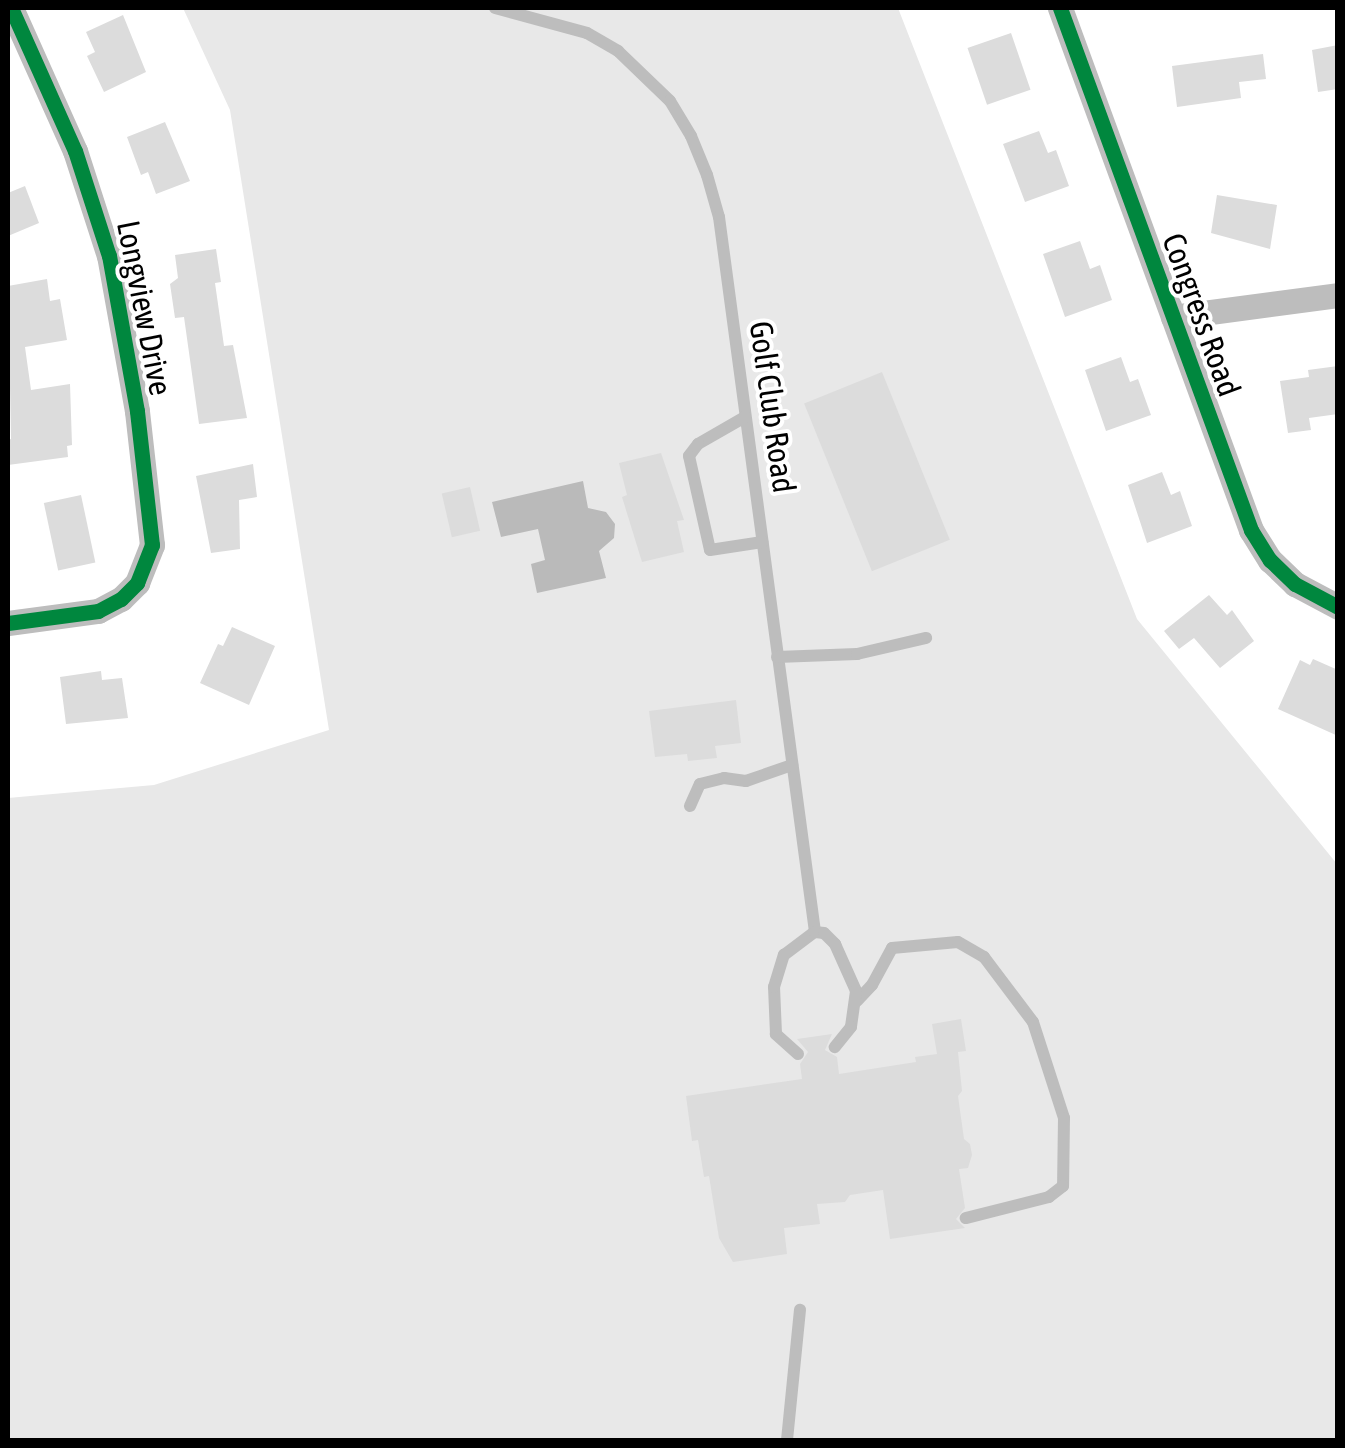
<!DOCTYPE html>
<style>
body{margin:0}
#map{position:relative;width:1345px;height:1448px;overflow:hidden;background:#fff;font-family:"Asap Condensed",sans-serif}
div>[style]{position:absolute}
.green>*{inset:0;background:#e8e8e8}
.water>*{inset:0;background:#bababa}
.building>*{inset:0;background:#dcdcdc;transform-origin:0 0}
.lane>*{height:12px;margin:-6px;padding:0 6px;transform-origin:6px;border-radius:6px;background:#bdbdbd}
.street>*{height:25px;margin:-12.5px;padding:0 12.5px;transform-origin:12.5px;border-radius:12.5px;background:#bdbdbd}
.cycleway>*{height:15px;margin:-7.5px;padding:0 7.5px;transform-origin:7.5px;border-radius:7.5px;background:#00873e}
span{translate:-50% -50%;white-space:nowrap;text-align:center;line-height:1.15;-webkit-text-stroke:8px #fff;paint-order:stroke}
.street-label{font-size:32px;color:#000}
.frame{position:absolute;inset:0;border:10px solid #000;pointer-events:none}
</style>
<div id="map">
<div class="green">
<div style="clip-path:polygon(183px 8px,898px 8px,1137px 619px,1337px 864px,1337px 1440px,8px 1440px,8px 798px,154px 785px,329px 730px,230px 110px)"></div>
</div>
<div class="water">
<div style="clip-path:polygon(583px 481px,588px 508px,606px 512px,615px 524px,614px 538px,599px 551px,606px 578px,537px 593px,531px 564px,545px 560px,538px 529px,501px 537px,492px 502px)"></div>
</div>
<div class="building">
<div style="clip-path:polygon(123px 15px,146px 72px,104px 92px,87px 56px,95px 52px,86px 32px)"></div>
<div style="left:1011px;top:33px;width:60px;height:46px;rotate:71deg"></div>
<div style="clip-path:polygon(1338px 45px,1338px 89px,1318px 92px,1312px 50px)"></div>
<div style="clip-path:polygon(1263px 54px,1266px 79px,1239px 82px,1241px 98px,1177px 107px,1172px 66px)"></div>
<div style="clip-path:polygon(165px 122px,190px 181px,156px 194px,148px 172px,141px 175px,127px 137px)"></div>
<div style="clip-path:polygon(1039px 131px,1048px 153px,1056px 150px,1069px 186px,1025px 202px,1003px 144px)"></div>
<div style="clip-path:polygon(25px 186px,39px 223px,8px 236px,8px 193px)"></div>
<div style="clip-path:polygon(1217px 195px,1277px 205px,1270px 249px,1211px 233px)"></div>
<div style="clip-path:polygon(1080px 241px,1090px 269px,1100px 265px,1112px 300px,1065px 317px,1043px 254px)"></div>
<div style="clip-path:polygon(216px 249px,221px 282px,215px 283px,224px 346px,233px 345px,247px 418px,199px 424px,184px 317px,175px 318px,170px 284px,178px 278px,175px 255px)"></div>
<div style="clip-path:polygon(47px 279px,50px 301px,60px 299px,67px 340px,25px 347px,31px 390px,70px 384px,72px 445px,67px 446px,68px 457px,8px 465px,8px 440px,11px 439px,8px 286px)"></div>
<div style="clip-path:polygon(1121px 357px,1130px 382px,1138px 379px,1151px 415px,1106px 431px,1085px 370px)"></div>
<div style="clip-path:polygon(1338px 366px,1338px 414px,1309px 418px,1311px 430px,1288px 433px,1280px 381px,1309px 377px,1308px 370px)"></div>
<div style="left:882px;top:372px;width:181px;height:84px;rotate:68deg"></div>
<div style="clip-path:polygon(661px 453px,684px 520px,677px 521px,684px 552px,642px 562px,622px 497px,627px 495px,619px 463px)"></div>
<div style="clip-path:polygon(253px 464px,257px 497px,239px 500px,240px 549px,211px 553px,196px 476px)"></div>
<div style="clip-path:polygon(1162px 472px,1171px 495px,1180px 491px,1192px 526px,1147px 543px,1128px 485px)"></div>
<div style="left:470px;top:487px;width:45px;height:29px;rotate:77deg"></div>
<div style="left:81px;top:495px;width:69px;height:38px;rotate:78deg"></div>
<div style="clip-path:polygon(1209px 595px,1227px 615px,1232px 610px,1254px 641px,1220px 668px,1194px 638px,1179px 649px,1164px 631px)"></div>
<div style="clip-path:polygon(232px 627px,275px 646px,249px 705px,200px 683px,218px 644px,223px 646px)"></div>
<div style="clip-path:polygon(1313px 659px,1338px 670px,1338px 736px,1278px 709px,1300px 660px,1310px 665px)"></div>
<div style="clip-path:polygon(101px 671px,102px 680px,122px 678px,128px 718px,66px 724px,60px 677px)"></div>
<div style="clip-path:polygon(736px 700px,741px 743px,715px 746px,717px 758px,688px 761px,687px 754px,655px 757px,649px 711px)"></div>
<div style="clip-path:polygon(961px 1019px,966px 1051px,958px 1052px,962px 1091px,958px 1096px,964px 1139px,970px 1144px,972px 1155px,968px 1168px,959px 1169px,965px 1208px,956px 1219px,965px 1228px,890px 1239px,883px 1190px,850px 1195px,845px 1202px,817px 1204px,820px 1224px,784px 1228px,787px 1254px,733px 1262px,719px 1238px,709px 1176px,704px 1177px,698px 1140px,692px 1141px,686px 1096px,802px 1079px,800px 1064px,808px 1052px,797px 1039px,832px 1034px,825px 1050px,837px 1057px,839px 1074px,916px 1062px,915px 1057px,937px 1054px,932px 1024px)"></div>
</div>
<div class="lane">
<div style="left:495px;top:8px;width:95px;rotate:15.2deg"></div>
<div style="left:587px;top:33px;width:36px;rotate:30deg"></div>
<div style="left:618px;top:51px;width:72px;rotate:43.9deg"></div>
<div style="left:670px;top:101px;width:41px;rotate:59deg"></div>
<div style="left:691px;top:136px;width:42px;rotate:67.7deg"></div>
<div style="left:707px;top:175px;width:44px;rotate:74.1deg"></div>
<div style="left:719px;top:217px;width:721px;rotate:82.35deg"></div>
<div style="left:745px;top:417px;width:54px;rotate:150.1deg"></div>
<div style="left:698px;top:444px;width:15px;rotate:127deg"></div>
<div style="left:689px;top:456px;width:96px;rotate:77.4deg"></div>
<div style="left:710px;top:550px;width:53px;rotate:-8.7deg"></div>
<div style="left:777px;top:657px;width:80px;rotate:-2.1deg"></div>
<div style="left:857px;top:654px;width:71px;rotate:-13.1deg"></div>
<div style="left:690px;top:806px;width:24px;rotate:-66deg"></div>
<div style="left:700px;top:784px;width:25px;rotate:-14deg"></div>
<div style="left:724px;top:778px;width:22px;rotate:8deg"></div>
<div style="left:746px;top:781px;width:49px;rotate:-19.2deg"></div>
<div style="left:857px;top:1001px;width:22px;rotate:-47deg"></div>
<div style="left:872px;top:985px;width:42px;rotate:-61.6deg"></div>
<div style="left:892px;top:948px;width:66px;rotate:-5.2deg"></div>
<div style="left:958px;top:942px;width:30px;rotate:30deg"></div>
<div style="left:984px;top:957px;width:81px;rotate:53deg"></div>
<div style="left:1033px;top:1022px;width:101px;rotate:72.1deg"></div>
<div style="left:1064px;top:1118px;width:68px;rotate:90.8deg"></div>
<div style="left:1063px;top:1186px;width:18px;rotate:142deg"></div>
<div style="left:1049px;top:1197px;width:86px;rotate:165.8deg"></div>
<div style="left:798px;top:1054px;width:30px;rotate:-138deg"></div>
<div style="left:776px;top:1034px;width:47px;rotate:-92.4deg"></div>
<div style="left:774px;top:987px;width:34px;rotate:-73deg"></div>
<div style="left:784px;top:955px;width:39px;rotate:-37deg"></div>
<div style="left:815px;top:932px;width:9px;rotate:6deg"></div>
<div style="left:824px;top:933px;width:16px;rotate:45deg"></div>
<div style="left:835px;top:944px;width:51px;rotate:65.9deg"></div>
<div style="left:856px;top:991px;width:36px;rotate:98deg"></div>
<div style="left:851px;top:1027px;width:26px;rotate:129deg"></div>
<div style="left:787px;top:1440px;width:131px;rotate:-84.3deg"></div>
</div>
<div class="street">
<div style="left:1060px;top:8px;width:556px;rotate:69.9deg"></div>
<div style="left:1251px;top:530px;width:36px;rotate:58deg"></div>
<div style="left:1270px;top:560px;width:35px;rotate:44deg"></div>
<div style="left:1295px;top:584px;width:49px;rotate:28.1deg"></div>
<div style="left:1173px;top:317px;width:166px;rotate:-7.6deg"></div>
<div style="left:8px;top:623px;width:91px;rotate:-7.6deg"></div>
<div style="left:98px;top:611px;width:26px;rotate:-28deg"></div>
<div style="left:121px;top:599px;width:23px;rotate:-45deg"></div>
<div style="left:137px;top:583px;width:41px;rotate:-68.5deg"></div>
<div style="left:152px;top:545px;width:135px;rotate:-96.4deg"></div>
<div style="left:137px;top:411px;width:158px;rotate:-100.2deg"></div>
<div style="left:109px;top:256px;width:110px;rotate:-107.9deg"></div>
<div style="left:75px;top:151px;width:157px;rotate:-114.1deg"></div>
</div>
<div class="cycleway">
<div style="left:1060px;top:8px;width:556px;rotate:69.9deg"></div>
<div style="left:1251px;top:530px;width:36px;rotate:58deg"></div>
<div style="left:1270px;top:560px;width:35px;rotate:44deg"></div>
<div style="left:1295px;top:584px;width:49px;rotate:28.1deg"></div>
<div style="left:8px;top:623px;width:91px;rotate:-7.6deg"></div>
<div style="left:98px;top:611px;width:26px;rotate:-28deg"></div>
<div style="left:121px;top:599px;width:23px;rotate:-45deg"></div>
<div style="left:137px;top:583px;width:41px;rotate:-68.5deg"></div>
<div style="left:152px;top:545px;width:135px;rotate:-96.4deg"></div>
<div style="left:137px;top:411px;width:158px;rotate:-100.2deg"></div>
<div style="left:109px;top:256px;width:110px;rotate:-107.9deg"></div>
<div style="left:75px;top:151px;width:157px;rotate:-114.1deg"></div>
</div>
<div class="street-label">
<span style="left:144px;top:308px;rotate:79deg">Longview Drive</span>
<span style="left:1201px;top:315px;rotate:70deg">Congress Road</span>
<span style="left:772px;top:407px;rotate:82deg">Golf Club Road</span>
</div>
<div class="frame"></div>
</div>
